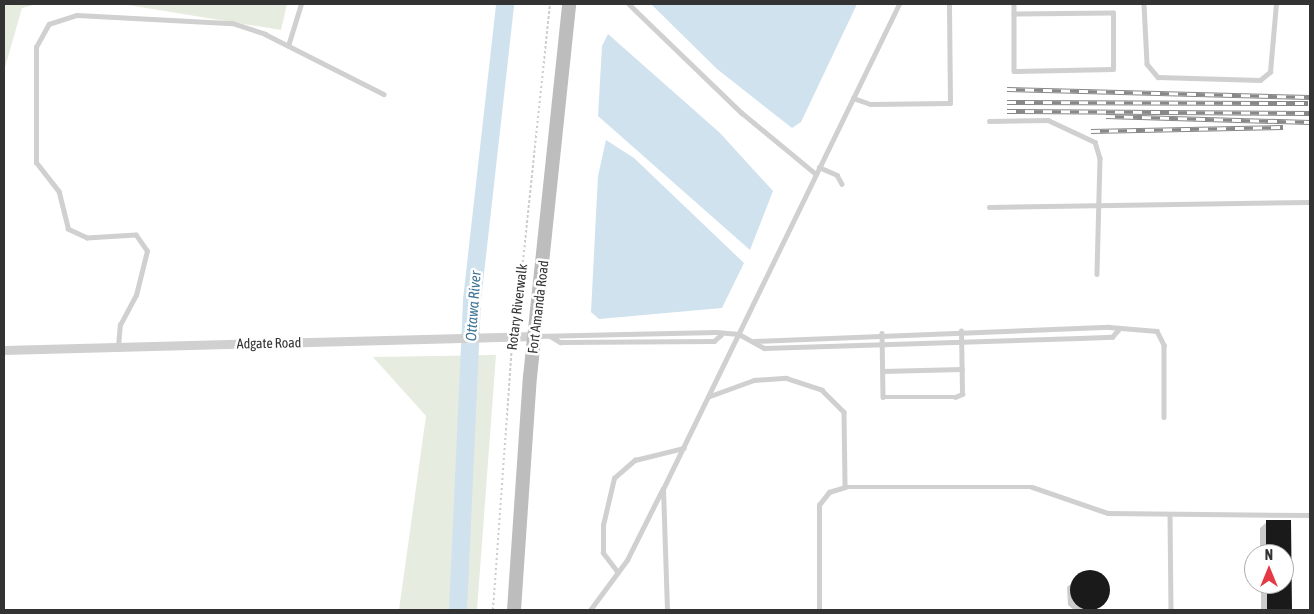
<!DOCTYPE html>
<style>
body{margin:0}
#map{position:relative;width:1314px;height:614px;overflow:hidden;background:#fff;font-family:"Asap Condensed",sans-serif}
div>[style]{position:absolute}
.green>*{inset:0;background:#e6ecdf}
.water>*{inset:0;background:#cfe2ee}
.shadow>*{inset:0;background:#0003}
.river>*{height:18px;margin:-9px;padding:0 9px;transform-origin:9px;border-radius:9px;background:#cfe2ee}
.building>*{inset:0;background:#1a1a1a}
.round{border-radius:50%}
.path>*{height:2px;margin-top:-1px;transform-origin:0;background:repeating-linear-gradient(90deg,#cdcdcd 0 2.5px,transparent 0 5px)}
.lane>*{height:4.5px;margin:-2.25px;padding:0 2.25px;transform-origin:2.25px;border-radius:2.25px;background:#d0d0d0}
.street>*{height:9px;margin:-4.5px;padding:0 4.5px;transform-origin:4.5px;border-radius:4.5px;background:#d0d0d0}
.secondary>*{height:14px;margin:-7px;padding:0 7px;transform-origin:7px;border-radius:7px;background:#bdbdbd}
.rail>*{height:5px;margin-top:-2.5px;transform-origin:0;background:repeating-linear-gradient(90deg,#fff 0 9px,#888 0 18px);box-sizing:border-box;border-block:1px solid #888}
span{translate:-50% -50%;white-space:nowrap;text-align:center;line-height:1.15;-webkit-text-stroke:5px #fff;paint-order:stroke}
.street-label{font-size:14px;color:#333}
.water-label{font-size:15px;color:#3f7597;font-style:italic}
.frame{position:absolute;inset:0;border:5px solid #333;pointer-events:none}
.north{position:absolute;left:1244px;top:544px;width:50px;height:50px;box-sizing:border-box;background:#fff;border:1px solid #adadad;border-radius:50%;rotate:0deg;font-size:14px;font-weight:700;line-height:20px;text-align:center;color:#333}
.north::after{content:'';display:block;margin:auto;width:18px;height:22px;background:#e63946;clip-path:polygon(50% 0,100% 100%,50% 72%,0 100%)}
</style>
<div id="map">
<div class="green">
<div style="clip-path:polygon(4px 4px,37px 4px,22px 8px,4px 71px)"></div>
<div style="clip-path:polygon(122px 4px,287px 4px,281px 30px)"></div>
<div style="clip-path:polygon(496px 355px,477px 610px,399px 610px,426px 416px,373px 357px)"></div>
</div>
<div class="water">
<div style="clip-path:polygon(651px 4px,857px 4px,801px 122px,792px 128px,717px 69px)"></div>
<div style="clip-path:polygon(608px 34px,720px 133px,773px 191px,750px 250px,598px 116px,602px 46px)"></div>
<div style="clip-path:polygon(606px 140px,634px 158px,744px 263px,722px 308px,599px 319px,591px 312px,598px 176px)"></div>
</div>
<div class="shadow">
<div style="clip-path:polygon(1290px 521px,1291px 610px,1261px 610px,1261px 584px,1284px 584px,1284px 554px,1260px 554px,1260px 528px,1267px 522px)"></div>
<div style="clip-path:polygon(1087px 571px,1099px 574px,1109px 589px,1105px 601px,1095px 610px,1074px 610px,1068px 605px,1067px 587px)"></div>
</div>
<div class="river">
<div style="left:458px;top:610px;width:310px;rotate:-87.4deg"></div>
<div style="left:472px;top:300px;width:298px;rotate:-83.6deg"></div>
</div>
<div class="building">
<div style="clip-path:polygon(1266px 520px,1291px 520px,1292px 610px,1267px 610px,1267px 584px,1284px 584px,1284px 554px,1266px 554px)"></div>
<div class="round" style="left:1070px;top:570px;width:40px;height:40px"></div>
</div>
<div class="path">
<div style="left:516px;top:327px;width:325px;rotate:-84deg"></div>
<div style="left:493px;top:610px;width:265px;rotate:-85.9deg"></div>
</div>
<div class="lane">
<div style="left:629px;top:4px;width:157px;rotate:44deg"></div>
<div style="left:742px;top:113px;width:96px;rotate:39.5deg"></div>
<div style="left:1014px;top:4px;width:67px;rotate:90deg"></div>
<div style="left:1014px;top:71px;width:99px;rotate:-1.2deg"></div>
<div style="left:1113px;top:69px;width:56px;rotate:-90deg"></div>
<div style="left:1113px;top:13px;width:99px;rotate:179.4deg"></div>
<div style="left:1144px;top:4px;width:60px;rotate:87.1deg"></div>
<div style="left:1147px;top:64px;width:17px;rotate:50deg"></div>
<div style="left:1158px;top:77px;width:102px;rotate:1.7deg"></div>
<div style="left:1260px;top:80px;width:13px;rotate:-39deg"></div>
<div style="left:1270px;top:72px;width:68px;rotate:-85deg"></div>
<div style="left:288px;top:46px;width:44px;rotate:-72.8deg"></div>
<div style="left:853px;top:98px;width:18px;rotate:19deg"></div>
<div style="left:870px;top:104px;width:80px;rotate:-0.7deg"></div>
<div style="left:950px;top:103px;width:99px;rotate:-90.6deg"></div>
<div style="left:989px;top:121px;width:59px;rotate:-1deg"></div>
<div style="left:1048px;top:120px;width:52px;rotate:25.1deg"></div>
<div style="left:1095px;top:142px;width:17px;rotate:73deg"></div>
<div style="left:1100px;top:158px;width:116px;rotate:91.5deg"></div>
<div style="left:819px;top:167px;width:20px;rotate:24deg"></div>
<div style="left:837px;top:175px;width:10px;rotate:61deg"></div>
<div style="left:989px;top:207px;width:321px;rotate:-0.9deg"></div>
<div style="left:882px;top:333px;width:64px;rotate:89.1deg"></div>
<div style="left:883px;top:397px;width:72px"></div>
<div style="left:955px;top:397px;width:8px;rotate:-23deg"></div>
<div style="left:962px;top:394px;width:63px;rotate:-90.9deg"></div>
<div style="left:535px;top:336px;width:181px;rotate:-1.3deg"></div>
<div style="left:716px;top:332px;width:23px;rotate:5deg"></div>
<div style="left:739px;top:334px;width:29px;rotate:29deg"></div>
<div style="left:764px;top:348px;width:316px;rotate:-1.8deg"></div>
<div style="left:1080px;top:338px;width:32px;rotate:-2deg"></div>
<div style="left:1112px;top:337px;width:9px;rotate:-49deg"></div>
<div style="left:550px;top:336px;width:12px;rotate:31deg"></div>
<div style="left:560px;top:342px;width:154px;rotate:-0.4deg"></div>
<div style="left:714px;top:341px;width:9px;rotate:-41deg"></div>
<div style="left:754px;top:341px;width:355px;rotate:-2.3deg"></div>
<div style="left:1109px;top:327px;width:48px;rotate:4.8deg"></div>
<div style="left:1157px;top:331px;width:16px;rotate:63deg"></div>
<div style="left:1164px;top:345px;width:72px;rotate:90deg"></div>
<div style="left:118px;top:346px;width:21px;rotate:-85deg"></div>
<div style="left:120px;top:325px;width:34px;rotate:-62deg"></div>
<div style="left:136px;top:295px;width:45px;rotate:-76deg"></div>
<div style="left:147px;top:251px;width:19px;rotate:-125deg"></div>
<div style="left:136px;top:235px;width:49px;rotate:176.5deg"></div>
<div style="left:87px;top:238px;width:21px;rotate:-155deg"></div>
<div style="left:68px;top:229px;width:38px;rotate:-104deg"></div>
<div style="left:59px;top:192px;width:37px;rotate:-128deg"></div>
<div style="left:36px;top:163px;width:116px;rotate:-90deg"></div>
<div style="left:36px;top:47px;width:26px;rotate:-61deg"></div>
<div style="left:49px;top:24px;width:29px;rotate:-18deg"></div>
<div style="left:77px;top:15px;width:155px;rotate:3deg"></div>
<div style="left:232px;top:23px;width:35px;rotate:18deg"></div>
<div style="left:265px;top:34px;width:133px;rotate:26.8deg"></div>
<div style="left:882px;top:371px;width:80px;rotate:-1.4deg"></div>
<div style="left:710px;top:396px;width:47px;rotate:-20deg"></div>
<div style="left:754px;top:380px;width:32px;rotate:-4deg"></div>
<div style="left:786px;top:378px;width:38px;rotate:18deg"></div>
<div style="left:822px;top:390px;width:31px;rotate:45deg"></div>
<div style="left:844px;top:412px;width:75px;rotate:89.2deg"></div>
<div style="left:845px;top:487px;width:187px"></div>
<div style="left:1032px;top:487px;width:80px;rotate:18.9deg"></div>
<div style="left:1108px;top:513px;width:202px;rotate:0.6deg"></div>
<div style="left:1170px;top:514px;width:96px;rotate:89.4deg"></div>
<div style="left:618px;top:573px;width:25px;rotate:-127deg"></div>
<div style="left:603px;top:553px;width:28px;rotate:-90deg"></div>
<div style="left:603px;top:525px;width:48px;rotate:-76.8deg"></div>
<div style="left:614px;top:478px;width:28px;rotate:-41deg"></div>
<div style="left:635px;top:460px;width:50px;rotate:-13.8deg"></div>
<div style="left:590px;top:610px;width:62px;rotate:-53.5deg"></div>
<div style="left:627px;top:560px;width:78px;rotate:-63.4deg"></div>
<div style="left:667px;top:610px;width:121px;rotate:-91.9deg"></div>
<div style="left:663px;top:489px;width:539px;rotate:-64.05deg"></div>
<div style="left:819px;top:610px;width:105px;rotate:-90deg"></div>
<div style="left:819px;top:505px;width:16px;rotate:-52deg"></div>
<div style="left:829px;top:492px;width:17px;rotate:-17deg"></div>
</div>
<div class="street">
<div style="left:4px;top:350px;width:530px;rotate:-1.51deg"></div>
</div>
<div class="secondary">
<div style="left:514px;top:610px;width:234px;rotate:-86.1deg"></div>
<div style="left:530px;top:377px;width:375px;rotate:-84deg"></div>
</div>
<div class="rail">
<div style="left:1007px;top:89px;width:303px;rotate:1.5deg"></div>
<div style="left:1007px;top:102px;width:301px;rotate:0.2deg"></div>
<div style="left:1007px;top:111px;width:303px;rotate:0.4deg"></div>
<div style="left:1106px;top:116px;width:204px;rotate:1.7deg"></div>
<div style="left:1091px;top:131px;width:192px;rotate:-1.2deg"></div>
</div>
<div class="street-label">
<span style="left:517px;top:307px;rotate:-83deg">Rotary Riverwalk</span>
<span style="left:538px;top:307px;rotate:-83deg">Fort Amanda Road</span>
<span style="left:269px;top:343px;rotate:-1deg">Adgate Road</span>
</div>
<div class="water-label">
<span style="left:473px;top:306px;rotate:-86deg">Ottawa River</span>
</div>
<div class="frame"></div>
<div class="north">N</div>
</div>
